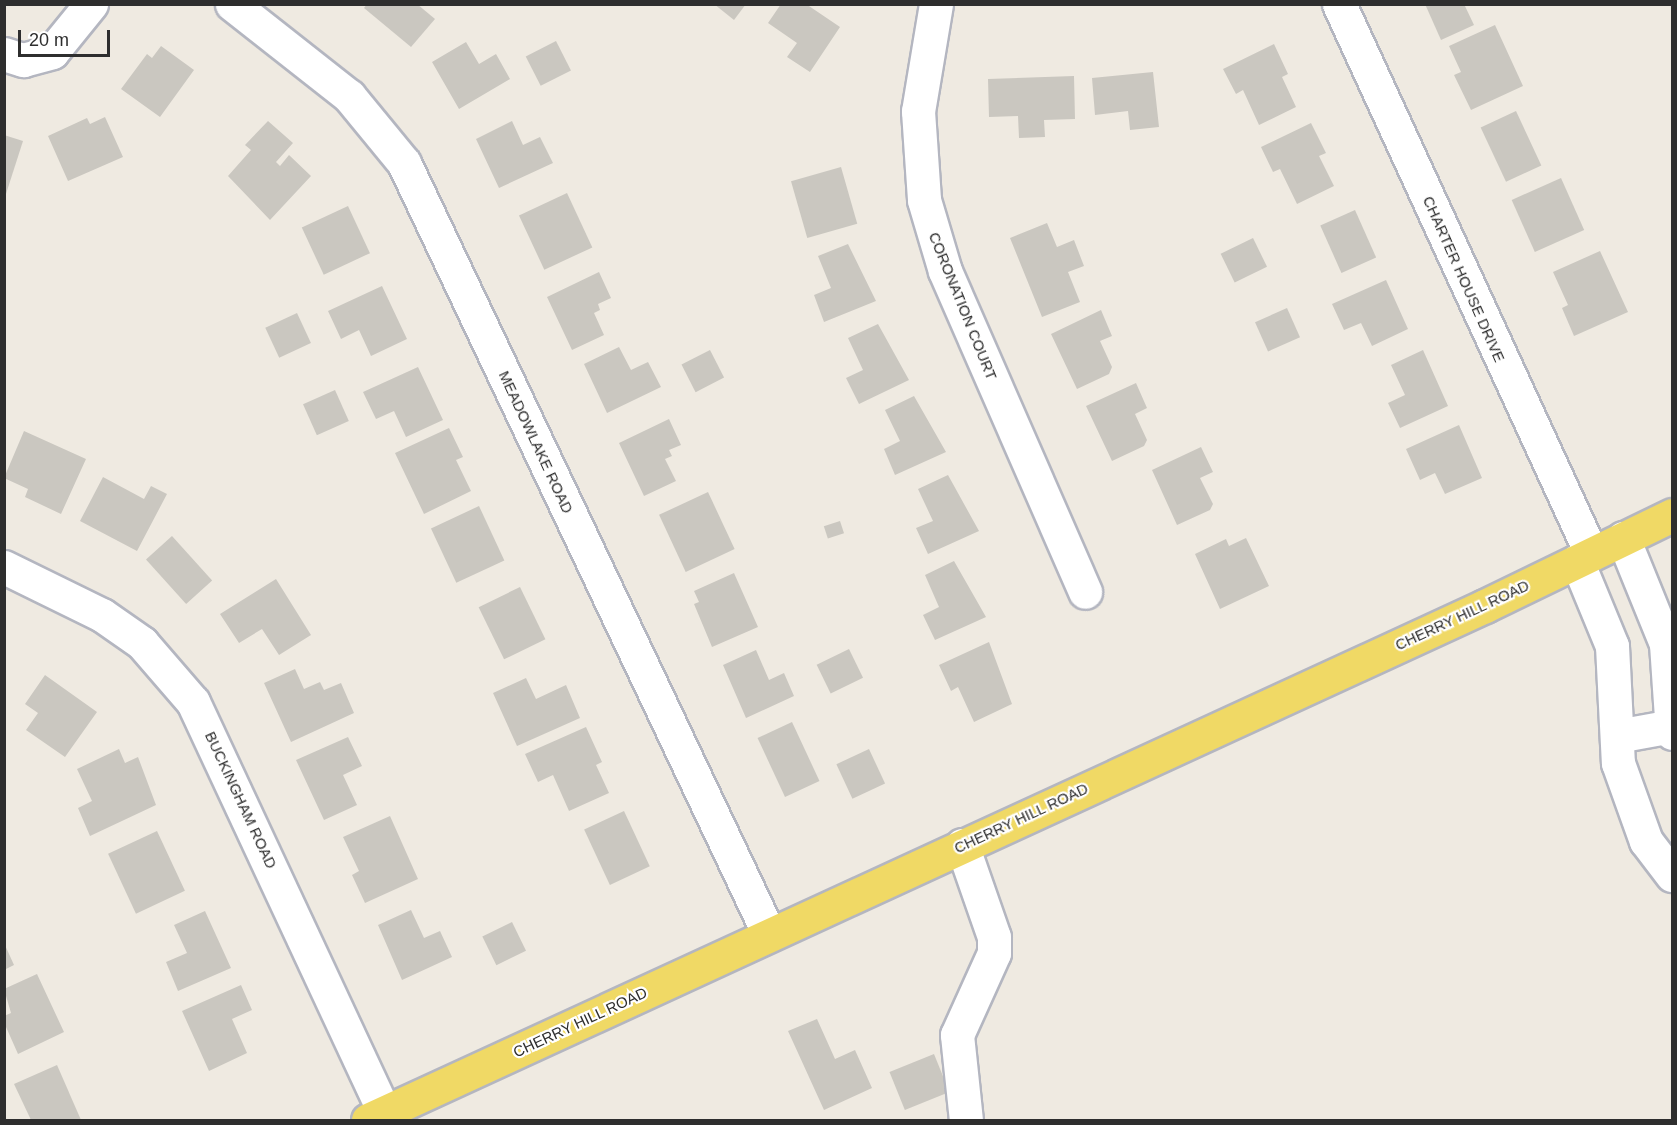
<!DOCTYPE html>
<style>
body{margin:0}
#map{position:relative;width:1677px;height:1125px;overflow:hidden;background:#efeae1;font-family:Arial,sans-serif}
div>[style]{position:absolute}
.building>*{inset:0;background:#cac7c0;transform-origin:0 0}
.roads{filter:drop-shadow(2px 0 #b4b6c0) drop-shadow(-2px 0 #b4b6c0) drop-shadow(0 2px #b4b6c0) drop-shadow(0 -2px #b4b6c0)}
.minor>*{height:33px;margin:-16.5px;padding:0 16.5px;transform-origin:16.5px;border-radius:16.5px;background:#fff}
.major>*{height:33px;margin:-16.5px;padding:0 16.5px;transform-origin:16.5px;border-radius:16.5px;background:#f0d965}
span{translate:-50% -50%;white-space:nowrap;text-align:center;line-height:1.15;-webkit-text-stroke:4.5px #fff;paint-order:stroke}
.street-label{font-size:15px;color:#2e2e2e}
.frame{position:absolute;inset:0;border:6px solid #2e2e2e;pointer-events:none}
.scale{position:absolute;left:18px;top:30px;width:92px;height:27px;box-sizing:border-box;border:3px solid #2e2e2e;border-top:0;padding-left:8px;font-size:18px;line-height:21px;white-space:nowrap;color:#2e2e2e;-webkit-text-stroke:4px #fff;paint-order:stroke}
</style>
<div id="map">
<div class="building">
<div style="clip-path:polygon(367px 4px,417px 4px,435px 19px,411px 47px,364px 8px)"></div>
<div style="clip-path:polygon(714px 4px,746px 4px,734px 20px)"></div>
<div style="clip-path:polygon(781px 4px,806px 4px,840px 27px,810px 72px,787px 57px,797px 43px,768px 23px)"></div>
<div style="clip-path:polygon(1425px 4px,1464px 4px,1474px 25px,1441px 40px)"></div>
<div style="clip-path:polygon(1495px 25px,1523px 86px,1471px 110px,1454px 75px,1461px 72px,1449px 46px)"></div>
<div style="left:556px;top:41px;width:33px;height:34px;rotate:63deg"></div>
<div style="clip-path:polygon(466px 42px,479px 64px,496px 54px,510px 79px,459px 109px,432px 62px)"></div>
<div style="clip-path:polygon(1274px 44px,1288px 74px,1282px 77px,1296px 107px,1259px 125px,1243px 90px,1236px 94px,1223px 69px)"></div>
<div style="clip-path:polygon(161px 46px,194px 70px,160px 117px,121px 89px,147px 54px,152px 58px)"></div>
<div style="clip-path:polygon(1153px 72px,1159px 127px,1130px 130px,1128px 111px,1095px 115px,1092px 78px)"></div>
<div style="clip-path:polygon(1074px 76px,1075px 119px,1044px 120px,1045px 137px,1019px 138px,1018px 116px,989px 117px,988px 79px)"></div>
<div style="left:1516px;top:111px;width:60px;height:39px;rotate:65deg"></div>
<div style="clip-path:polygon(105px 117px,123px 157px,68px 181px,48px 136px,87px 118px,90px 124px)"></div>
<div style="clip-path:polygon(268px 121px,293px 143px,276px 162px,280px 166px,289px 155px,311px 176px,270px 220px,228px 176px,251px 150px,245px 145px)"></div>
<div style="clip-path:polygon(512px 121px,523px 145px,540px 137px,553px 163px,499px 188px,476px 139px)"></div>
<div style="clip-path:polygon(1311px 123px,1326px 153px,1319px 156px,1334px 186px,1297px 204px,1280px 169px,1273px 172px,1261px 147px)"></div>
<div style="clip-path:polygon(4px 135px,23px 141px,5px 197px,4px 197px)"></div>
<div style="left:841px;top:167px;width:59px;height:52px;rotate:74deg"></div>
<div style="left:1561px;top:178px;width:57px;height:54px;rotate:66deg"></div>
<div style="left:567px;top:193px;width:60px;height:53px;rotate:65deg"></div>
<div style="left:348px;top:206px;width:52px;height:51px;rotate:65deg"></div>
<div style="left:1355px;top:210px;width:52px;height:38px;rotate:66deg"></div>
<div style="clip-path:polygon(1047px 223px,1057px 247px,1074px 240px,1084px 266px,1068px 272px,1080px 302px,1042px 317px,1010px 238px)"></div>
<div style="left:1253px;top:238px;width:32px;height:36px;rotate:64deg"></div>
<div style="clip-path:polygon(848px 244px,876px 301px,824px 322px,814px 295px,831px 288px,818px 256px)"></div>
<div style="clip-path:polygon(1600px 251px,1628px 312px,1574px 336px,1562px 308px,1568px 305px,1553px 272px)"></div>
<div style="clip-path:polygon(599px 272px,611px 298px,598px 304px,600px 310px,594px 313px,604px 335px,572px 350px,547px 297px)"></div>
<div style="clip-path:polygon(1386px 280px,1408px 329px,1372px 346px,1361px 323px,1344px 330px,1332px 304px)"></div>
<div style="clip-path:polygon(382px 286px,407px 339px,371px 356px,359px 330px,341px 339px,328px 311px)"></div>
<div style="left:1287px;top:308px;width:32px;height:35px;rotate:66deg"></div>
<div style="clip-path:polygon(1101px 310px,1112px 336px,1100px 341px,1112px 367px,1109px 374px,1077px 389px,1051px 334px)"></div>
<div style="left:297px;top:313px;width:33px;height:35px;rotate:65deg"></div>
<div style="clip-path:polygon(878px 324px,909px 380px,859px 404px,846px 378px,863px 370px,848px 338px)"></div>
<div style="clip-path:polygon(619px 347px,631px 370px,648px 362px,661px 387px,607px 413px,584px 364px)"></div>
<div style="left:710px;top:350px;width:31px;height:32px;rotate:63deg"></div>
<div style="clip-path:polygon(1423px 350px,1448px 406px,1400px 428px,1388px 403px,1405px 395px,1391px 365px)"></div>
<div style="clip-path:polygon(418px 367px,443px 420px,406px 437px,394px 411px,376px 419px,363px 392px)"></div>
<div style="clip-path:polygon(1136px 383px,1147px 408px,1135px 414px,1147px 440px,1144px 446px,1112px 461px,1086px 406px)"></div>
<div style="left:335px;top:390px;width:34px;height:35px;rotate:66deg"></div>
<div style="clip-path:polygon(914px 396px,946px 452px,895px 475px,884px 449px,900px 441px,885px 410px)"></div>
<div style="clip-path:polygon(669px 419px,681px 445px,669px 450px,672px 456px,665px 459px,676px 481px,644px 496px,619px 443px)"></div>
<div style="clip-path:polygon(1459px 425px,1482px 478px,1445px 494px,1435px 473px,1420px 480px,1406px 449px)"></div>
<div style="clip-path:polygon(449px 428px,463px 457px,456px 460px,471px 491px,424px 514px,395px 453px)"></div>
<div style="clip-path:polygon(24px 431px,86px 459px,61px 514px,25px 497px,28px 489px,4px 478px)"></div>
<div style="clip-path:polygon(1201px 447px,1213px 472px,1200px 478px,1213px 504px,1210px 510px,1177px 525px,1152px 470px)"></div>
<div style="clip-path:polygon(948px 475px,979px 531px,928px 554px,916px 528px,933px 521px,918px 489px)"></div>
<div style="clip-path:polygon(103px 477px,144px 499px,151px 486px,167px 494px,137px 551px,80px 521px)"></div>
<div style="left:708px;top:492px;width:63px;height:54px;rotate:65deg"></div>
<div style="left:479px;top:506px;width:60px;height:53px;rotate:65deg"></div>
<div style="left:840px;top:521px;width:13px;height:17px;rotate:72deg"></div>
<div style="left:172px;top:536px;width:60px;height:35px;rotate:48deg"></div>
<div style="clip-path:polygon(1246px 538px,1269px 586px,1220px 609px,1195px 554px,1226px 539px,1229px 546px)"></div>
<div style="clip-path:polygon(954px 561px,986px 617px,935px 640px,923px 615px,939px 607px,925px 575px)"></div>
<div style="clip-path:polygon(734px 573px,758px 627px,712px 647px,694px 604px,699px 602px,694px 591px)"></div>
<div style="clip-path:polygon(276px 579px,311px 635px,279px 655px,262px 629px,239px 643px,220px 614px)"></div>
<div style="left:520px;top:587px;width:58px;height:46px;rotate:64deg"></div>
<div style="clip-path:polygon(989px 642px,1012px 704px,974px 722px,958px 687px,951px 691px,939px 665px)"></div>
<div style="left:849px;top:649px;width:32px;height:36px;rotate:64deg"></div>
<div style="clip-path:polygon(756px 650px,769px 680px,784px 673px,794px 696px,746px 718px,723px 665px)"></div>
<div style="clip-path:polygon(295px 669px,304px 689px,320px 682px,324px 690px,341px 683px,354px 713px,291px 742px,264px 683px)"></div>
<div style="clip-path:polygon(45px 675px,97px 712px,65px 757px,26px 730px,38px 713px,25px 704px)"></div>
<div style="clip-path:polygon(526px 678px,536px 699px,566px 685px,580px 718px,517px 746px,493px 693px)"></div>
<div style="left:792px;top:722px;width:65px;height:38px;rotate:65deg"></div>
<div style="clip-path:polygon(586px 727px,602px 762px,596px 765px,609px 793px,569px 811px,553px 775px,538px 782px,525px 754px)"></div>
<div style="clip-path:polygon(348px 737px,362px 766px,343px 775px,357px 805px,324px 820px,296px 760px)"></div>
<div style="clip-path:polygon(119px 749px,125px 763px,138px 757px,156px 805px,90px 836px,78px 808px,92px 801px,77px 769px)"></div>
<div style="left:869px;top:749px;width:38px;height:36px;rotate:65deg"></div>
<div style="left:624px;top:811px;width:61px;height:44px;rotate:65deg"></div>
<div style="clip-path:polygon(390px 816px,418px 879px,365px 903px,352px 875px,359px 871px,343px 837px)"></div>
<div style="left:157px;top:831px;width:66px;height:54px;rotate:65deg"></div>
<div style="clip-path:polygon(411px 910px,424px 938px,440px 931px,452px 957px,402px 980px,378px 925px)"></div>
<div style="clip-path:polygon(205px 911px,231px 968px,178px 991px,166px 962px,187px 953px,174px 925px)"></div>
<div style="left:512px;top:922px;width:32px;height:33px;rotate:64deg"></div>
<div style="clip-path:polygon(4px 943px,14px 965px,4px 970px)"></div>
<div style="clip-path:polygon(37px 974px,64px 1032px,18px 1054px,6px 1027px,4px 1016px,11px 1013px,4px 989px)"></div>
<div style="clip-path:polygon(241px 985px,252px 1010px,232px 1019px,247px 1053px,209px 1071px,182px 1011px)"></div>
<div style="clip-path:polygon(817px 1019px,835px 1059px,855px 1050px,872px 1088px,824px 1110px,788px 1031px)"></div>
<div style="left:934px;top:1054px;width:41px;height:48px;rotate:68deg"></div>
<div style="clip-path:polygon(57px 1065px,81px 1120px,31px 1120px,14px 1084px)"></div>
</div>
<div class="roads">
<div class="minor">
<div style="left:232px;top:4px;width:149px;rotate:38.2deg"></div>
<div style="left:349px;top:96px;width:87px;rotate:50.6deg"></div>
<div style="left:404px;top:163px;width:853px;rotate:64.67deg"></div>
<div style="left:936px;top:4px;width:109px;rotate:99.5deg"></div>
<div style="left:918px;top:111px;width:89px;rotate:86.1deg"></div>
<div style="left:924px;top:200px;width:74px;rotate:73.5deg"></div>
<div style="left:945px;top:271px;width:350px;rotate:66.4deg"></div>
<div style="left:1339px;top:4px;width:604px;rotate:65.34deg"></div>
<div style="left:4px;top:54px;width:20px;rotate:18deg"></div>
<div style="left:23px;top:60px;width:30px;rotate:-15deg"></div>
<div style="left:52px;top:52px;width:62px;rotate:-50.9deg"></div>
<div style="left:1623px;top:538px;width:114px;rotate:67.9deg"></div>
<div style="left:1666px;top:644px;width:89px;rotate:86.1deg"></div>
<div style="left:1577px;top:561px;width:92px;rotate:67.6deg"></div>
<div style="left:1612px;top:646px;width:117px;rotate:87.1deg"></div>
<div style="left:1618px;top:763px;width:83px;rotate:70.3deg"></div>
<div style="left:1646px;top:841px;width:43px;rotate:52.6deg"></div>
<div style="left:4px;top:567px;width:109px;rotate:26.1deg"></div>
<div style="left:102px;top:615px;width:49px;rotate:35deg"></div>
<div style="left:142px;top:643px;width:78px;rotate:49.2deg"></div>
<div style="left:193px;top:702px;width:454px;rotate:65deg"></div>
<div style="left:1617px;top:736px;width:56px;rotate:-10.3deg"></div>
<div style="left:962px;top:845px;width:97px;rotate:70.8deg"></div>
<div style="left:994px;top:937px;width:16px;rotate:90deg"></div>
<div style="left:994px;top:953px;width:90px;rotate:114.3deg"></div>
<div style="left:957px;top:1035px;width:85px;rotate:84deg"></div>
</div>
<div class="major">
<div style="left:368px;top:1120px;width:1230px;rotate:-24.71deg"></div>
<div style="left:1485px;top:606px;width:208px;rotate:-25.9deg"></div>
</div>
</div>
<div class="street-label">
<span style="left:1464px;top:279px;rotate:66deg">CHARTER HOUSE DRIVE</span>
<span style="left:963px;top:306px;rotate:68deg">CORONATION COURT</span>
<span style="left:536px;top:442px;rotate:65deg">MEADOWLAKE ROAD</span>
<span style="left:1462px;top:615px;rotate:-25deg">CHERRY HILL ROAD</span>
<span style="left:241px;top:800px;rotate:65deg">BUCKINGHAM ROAD</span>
<span style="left:1021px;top:818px;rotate:-25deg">CHERRY HILL ROAD</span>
<span style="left:580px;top:1022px;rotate:-25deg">CHERRY HILL ROAD</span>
</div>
<div class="frame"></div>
<div class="scale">20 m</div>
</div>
